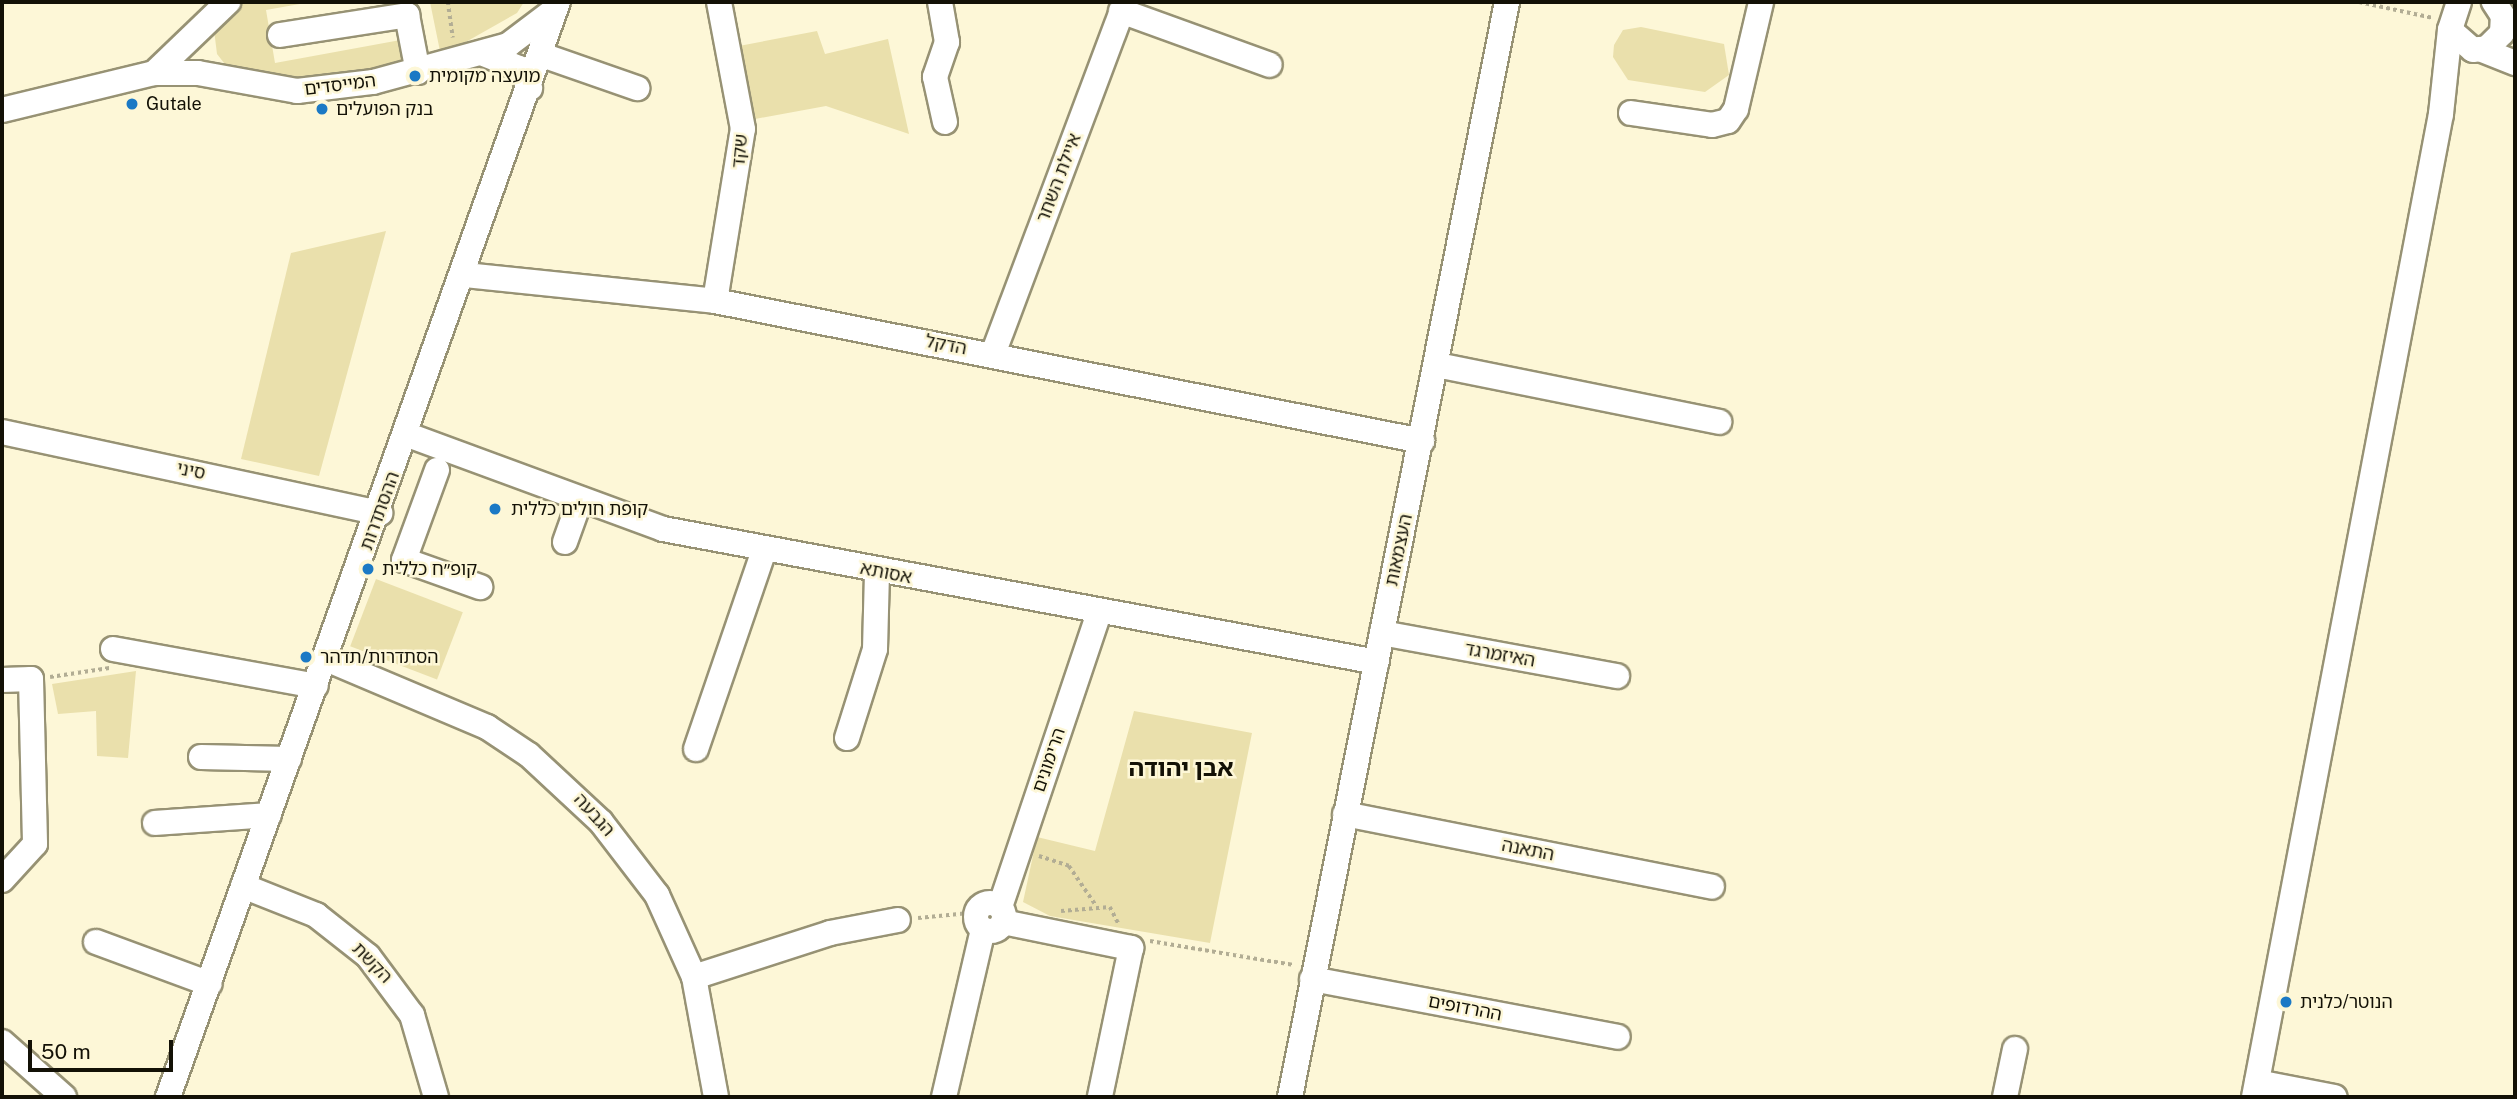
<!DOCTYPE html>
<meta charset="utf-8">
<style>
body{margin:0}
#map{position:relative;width:2517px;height:1099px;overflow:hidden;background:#fdf7d7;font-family:"Public Sans","Noto Sans Hebrew",sans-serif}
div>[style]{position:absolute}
.green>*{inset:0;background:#eae0ac;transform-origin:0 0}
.path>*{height:3.5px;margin-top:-1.75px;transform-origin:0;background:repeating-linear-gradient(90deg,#b2ad94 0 3.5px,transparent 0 7px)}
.roads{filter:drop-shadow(2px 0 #979274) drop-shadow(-2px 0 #979274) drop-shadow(0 2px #979274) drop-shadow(0 -2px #979274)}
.minor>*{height:24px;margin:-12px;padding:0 12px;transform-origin:12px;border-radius:12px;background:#fff}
.minor>.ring{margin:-12px;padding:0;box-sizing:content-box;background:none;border:24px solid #fff;border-radius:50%}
.dots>*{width:19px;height:19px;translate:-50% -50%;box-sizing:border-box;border:4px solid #fdf7d7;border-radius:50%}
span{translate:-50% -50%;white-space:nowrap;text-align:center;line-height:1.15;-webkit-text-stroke:5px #fdf7d7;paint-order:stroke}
.poi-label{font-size:18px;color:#131106}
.left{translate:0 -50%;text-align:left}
.street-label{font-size:18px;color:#131106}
.district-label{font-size:24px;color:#131106;font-weight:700}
.frame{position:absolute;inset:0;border:4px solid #131106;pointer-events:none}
.scale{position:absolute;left:28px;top:1040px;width:145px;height:32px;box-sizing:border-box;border:4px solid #131106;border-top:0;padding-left:9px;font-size:21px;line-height:24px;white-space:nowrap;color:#131106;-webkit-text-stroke:5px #fdf7d7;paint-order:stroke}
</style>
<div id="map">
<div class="green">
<div style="clip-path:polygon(241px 2px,311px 2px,266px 10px,275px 63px,406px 39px,411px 64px,302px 83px,228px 68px,217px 54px,214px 30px)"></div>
<div style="clip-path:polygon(430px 2px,524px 2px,517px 13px,441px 56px)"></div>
<div style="clip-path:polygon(1641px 27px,1724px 44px,1729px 75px,1705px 92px,1628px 80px,1613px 57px,1614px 45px,1623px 30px)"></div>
<div style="clip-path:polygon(817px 31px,825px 54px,888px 39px,909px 134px,826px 106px,755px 119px,739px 46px)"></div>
<div style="clip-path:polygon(386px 231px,319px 476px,241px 459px,291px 253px)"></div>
<div style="left:376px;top:579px;width:93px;height:72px;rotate:21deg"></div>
<div style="clip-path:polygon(136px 671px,128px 758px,97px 756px,96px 711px,58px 714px,52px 684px)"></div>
<div style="clip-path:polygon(1134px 711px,1252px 733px,1210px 943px,1050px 916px,1023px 902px,1037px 837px,1095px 851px)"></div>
</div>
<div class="path">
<div style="left:448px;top:2px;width:36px;rotate:82deg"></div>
<div style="left:2359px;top:2px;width:76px;rotate:12.2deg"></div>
<div style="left:50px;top:677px;width:60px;rotate:-8.7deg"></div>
<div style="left:1039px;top:856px;width:32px;rotate:18deg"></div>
<div style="left:1069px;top:866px;width:46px;rotate:55.6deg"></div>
<div style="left:1061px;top:911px;width:49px;rotate:-4.7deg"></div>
<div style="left:1110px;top:907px;width:18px;rotate:63deg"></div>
<div style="left:918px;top:918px;width:51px;rotate:-5.6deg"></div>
<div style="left:1150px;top:941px;width:146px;rotate:9.5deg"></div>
</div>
<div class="roads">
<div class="minor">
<div style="left:940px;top:2px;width:41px;rotate:80.1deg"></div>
<div style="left:947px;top:42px;width:37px;rotate:109deg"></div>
<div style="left:935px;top:77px;width:46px;rotate:77.5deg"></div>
<div style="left:2459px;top:2px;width:29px;rotate:108deg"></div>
<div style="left:2450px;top:30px;width:30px;rotate:41deg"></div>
<div style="left:2473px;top:50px;width:14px;rotate:-8deg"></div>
<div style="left:2487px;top:48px;width:21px;rotate:-45deg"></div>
<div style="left:2502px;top:33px;width:17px;rotate:-87deg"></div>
<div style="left:2503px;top:16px;width:17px;rotate:-123deg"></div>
<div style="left:1121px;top:11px;width:158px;rotate:19.9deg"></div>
<div style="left:280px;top:35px;width:129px;rotate:-8.9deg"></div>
<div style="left:407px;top:15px;width:58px;rotate:79.1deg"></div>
<div style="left:2480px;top:49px;width:38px;rotate:22deg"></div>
<div style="left:484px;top:54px;width:38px;rotate:22deg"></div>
<div style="left:519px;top:68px;width:23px;rotate:61deg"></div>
<div style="left:542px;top:55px;width:101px;rotate:19.2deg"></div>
<div style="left:154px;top:73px;width:103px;rotate:-43.8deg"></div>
<div style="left:2px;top:110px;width:156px;rotate:-13.7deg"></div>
<div style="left:154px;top:73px;width:44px"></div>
<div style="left:198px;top:73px;width:101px;rotate:10.3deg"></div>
<div style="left:297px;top:91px;width:77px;rotate:-6.8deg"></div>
<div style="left:373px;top:82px;width:140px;rotate:-15.3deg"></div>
<div style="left:508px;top:45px;width:56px;rotate:-37.1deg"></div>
<div style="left:1631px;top:113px;width:82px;rotate:8.4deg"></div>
<div style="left:1712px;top:125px;width:16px;rotate:-14deg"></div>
<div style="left:1728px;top:121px;width:14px;rotate:-56deg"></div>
<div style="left:1736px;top:109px;width:110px;rotate:-76.8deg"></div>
<div style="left:465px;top:275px;width:251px;rotate:5.9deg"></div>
<div style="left:715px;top:301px;width:721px;rotate:11.2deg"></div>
<div style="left:715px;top:301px;width:174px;rotate:-80.8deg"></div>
<div style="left:743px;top:129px;width:129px;rotate:-100.7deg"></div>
<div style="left:993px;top:354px;width:376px;rotate:-69.4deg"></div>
<div style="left:1437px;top:365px;width:288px;rotate:11.4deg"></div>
<div style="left:2px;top:432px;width:387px;rotate:12.1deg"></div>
<div style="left:408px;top:435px;width:272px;rotate:20.2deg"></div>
<div style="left:663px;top:529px;width:726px;rotate:10.55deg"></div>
<div style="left:437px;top:470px;width:96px;rotate:110.1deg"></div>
<div style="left:404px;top:560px;width:81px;rotate:19.6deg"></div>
<div style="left:565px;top:542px;width:41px;rotate:-70.3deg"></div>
<div style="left:1382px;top:633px;width:239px;rotate:10.4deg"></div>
<div style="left:113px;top:649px;width:206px;rotate:10.3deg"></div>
<div style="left:326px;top:659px;width:175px;rotate:22.9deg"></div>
<div style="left:487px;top:727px;width:50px;rotate:33.7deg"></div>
<div style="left:529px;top:755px;width:98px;rotate:42.9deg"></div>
<div style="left:601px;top:822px;width:92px;rotate:52.5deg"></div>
<div style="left:657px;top:895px;width:90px;rotate:65.7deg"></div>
<div style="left:694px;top:977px;width:122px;rotate:79.6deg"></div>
<div style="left:2px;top:680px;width:29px;rotate:-2deg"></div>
<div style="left:31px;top:679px;width:165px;rotate:88.6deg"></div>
<div style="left:35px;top:844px;width:49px;rotate:132.5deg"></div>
<div style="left:847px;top:738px;width:93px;rotate:-72.5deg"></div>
<div style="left:875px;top:649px;width:77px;rotate:-88.5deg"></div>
<div style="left:696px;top:749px;width:210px;rotate:-71.1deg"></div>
<div style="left:201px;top:757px;width:88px;rotate:1.3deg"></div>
<div style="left:1345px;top:814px;width:374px;rotate:11.2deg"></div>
<div style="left:155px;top:823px;width:114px;rotate:-4deg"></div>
<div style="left:243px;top:886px;width:79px;rotate:21.7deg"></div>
<div style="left:316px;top:915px;width:66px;rotate:38.3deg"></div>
<div style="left:368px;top:956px;width:74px;rotate:53.3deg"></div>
<div style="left:412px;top:1015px;width:85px;rotate:73.7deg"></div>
<div class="ring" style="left:976px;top:903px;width:4px;height:4px"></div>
<div style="left:1000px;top:907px;width:310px;rotate:-71.4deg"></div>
<div style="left:1003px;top:922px;width:131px;rotate:11.5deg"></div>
<div style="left:1131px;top:948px;width:152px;rotate:101.8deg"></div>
<div style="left:96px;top:942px;width:121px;rotate:20.2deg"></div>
<div style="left:694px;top:977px;width:143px;rotate:-17.9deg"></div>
<div style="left:830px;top:933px;width:69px;rotate:-10.8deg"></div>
<div style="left:1312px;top:979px;width:311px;rotate:10.7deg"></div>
<div style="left:2px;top:1042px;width:83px;rotate:41.6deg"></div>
<div style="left:2257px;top:1082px;width:79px;rotate:10.9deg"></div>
<div style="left:168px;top:1097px;width:1162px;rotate:-70.4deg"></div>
<div style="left:944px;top:1097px;width:172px;rotate:-76.9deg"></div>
<div style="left:1290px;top:1097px;width:1116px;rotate:-78.79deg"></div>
<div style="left:2005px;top:1097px;width:49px;rotate:-78.2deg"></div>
<div style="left:2254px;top:1097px;width:1001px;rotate:-79.23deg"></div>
<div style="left:2441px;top:114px;width:84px;rotate:-83.9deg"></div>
</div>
</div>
<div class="dots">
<div style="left:415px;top:76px;background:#1b79c5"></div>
<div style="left:132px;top:104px;background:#1b79c5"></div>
<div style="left:322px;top:109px;background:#1b79c5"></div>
<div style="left:495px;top:509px;background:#1b79c5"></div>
<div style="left:368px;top:569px;background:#1b79c5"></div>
<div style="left:306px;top:657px;background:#1b79c5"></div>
<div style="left:2286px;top:1002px;background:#1b79c5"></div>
</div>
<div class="poi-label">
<span class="left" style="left:429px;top:76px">מועצה מקומית</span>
<span class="left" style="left:146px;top:104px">Gutale</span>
<span class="left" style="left:336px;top:109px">בנק הפועלים</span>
<span class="left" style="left:511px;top:509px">קופת חולים כללית</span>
<span class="left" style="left:382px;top:569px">קופ״ח כללית</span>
<span class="left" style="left:320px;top:657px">הסתדרות/תדהר</span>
<span class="left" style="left:2300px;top:1002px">הנוטר/כלנית</span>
</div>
<div class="street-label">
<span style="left:340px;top:85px;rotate:-7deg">המייסדים</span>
<span style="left:740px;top:151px;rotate:-85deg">שקד</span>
<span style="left:1059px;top:178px;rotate:-69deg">איילת השחר</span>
<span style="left:946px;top:345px;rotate:11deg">הדקל</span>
<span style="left:191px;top:471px;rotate:11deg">סיני</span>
<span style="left:380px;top:511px;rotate:-70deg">ההסתדרות</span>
<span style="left:1399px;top:550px;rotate:-78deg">העצמאות</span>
<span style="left:886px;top:573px;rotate:11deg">אסותא</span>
<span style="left:1500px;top:655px;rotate:10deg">האיזמרגד</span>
<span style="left:1049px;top:760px;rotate:-71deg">הרימונים</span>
<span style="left:594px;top:815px;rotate:48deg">הגבעה</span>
<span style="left:1528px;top:850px;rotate:11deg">התאנה</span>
<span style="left:372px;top:963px;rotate:46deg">הקשת</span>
<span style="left:1465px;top:1008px;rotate:11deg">ההרדופים</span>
</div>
<div class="district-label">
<span style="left:1181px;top:768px">אבן יהודה</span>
</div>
<div class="frame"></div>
<div class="scale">50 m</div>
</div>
